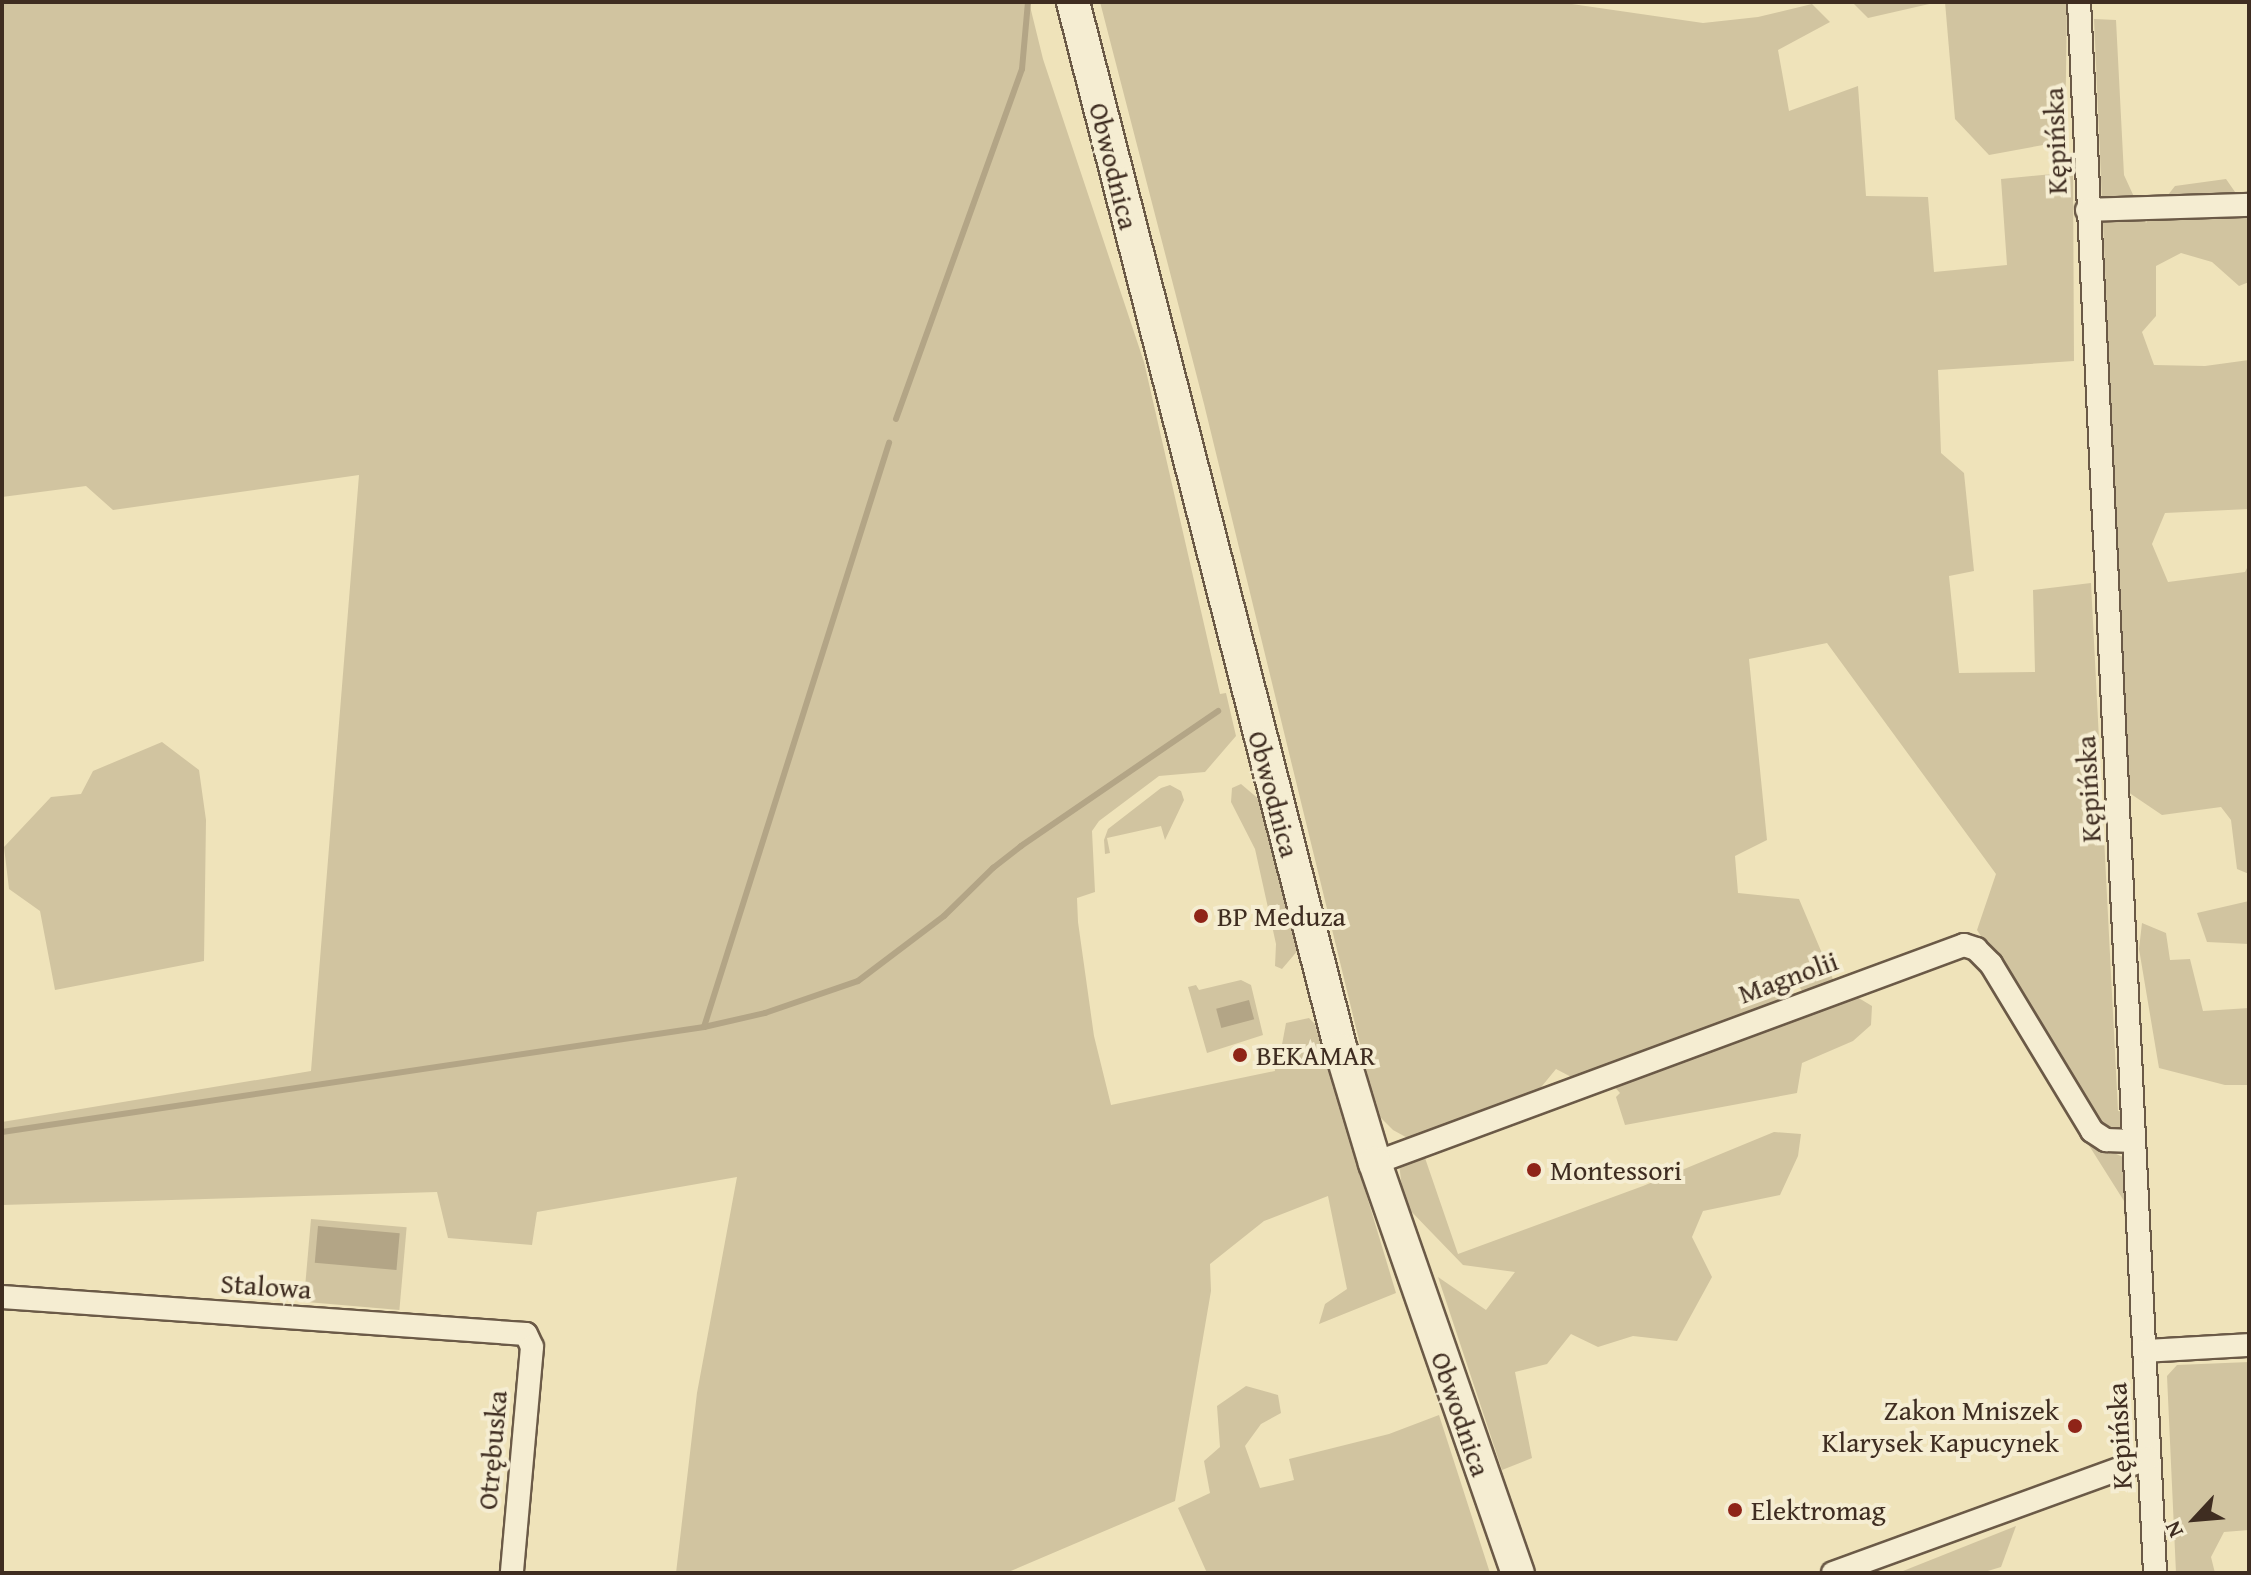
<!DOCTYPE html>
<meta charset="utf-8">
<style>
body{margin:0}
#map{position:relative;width:2251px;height:1575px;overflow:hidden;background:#efe3ba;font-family:"Gentium Book Plus",serif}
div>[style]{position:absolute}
.green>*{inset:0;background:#d1c4a0;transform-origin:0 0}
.water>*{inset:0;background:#b3a586;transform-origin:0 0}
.stream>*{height:6px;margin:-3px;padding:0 3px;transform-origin:3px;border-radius:3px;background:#b3a586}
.roads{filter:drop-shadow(2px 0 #6b5a47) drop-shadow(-2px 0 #6b5a47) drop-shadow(0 2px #6b5a47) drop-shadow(0 -2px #6b5a47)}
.minor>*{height:22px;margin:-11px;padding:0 11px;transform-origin:11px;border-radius:11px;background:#f5edd2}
.secondary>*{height:32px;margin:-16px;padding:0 16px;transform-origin:16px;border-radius:16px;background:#f5edd2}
.dots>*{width:22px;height:22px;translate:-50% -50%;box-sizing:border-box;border:4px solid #f5edd2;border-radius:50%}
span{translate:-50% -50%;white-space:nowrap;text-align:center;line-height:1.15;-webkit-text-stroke:8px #f5edd2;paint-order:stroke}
.street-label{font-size:28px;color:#3f2d21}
.poi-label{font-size:28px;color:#3f2d21}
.left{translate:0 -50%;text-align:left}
.right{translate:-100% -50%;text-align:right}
.frame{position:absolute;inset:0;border:4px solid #3f2d21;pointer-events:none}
.north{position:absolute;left:2155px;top:1479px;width:80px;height:80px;-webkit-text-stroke:6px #f5edd2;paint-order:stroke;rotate:244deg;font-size:22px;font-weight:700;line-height:32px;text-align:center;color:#3f2d21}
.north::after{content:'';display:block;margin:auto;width:28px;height:36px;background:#3f2d21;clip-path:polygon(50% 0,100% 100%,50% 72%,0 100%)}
</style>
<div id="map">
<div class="green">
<div style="clip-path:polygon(2px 2px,1029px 2px,1043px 59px,1144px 362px,1220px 694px,1226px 693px,1236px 736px,1205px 772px,1159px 776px,1099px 821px,1092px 831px,1095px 892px,1077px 898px,1078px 922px,1094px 1036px,1111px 1105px,1275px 1071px,1274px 1062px,1281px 1050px,1286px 1023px,1309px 1018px,1315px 1024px,1396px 1293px,1319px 1324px,1325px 1304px,1347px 1289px,1328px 1196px,1264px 1221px,1210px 1264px,1211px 1291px,1175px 1501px,1006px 1573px,676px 1573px,697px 1393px,737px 1177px,537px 1212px,532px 1245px,448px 1238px,437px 1192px,2px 1205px,2px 1122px,311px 1071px,359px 475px,113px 510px,86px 486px,2px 497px)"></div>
<div style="clip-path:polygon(1100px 2px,1558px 2px,1703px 23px,1758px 17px,1812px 4px,1830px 22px,1778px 50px,1789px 111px,1858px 86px,1866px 196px,1928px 197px,1934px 272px,2007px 265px,2001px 179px,2073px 172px,2074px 361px,1938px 370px,1941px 453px,1964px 473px,1974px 571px,1949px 576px,1959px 673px,2035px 672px,2033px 590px,2091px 583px,2118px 1111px,2125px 1112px,2120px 1128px,2105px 1132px,1977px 930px,1996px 874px,1827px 643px,1749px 659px,1767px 840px,1735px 856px,1738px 893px,1799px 899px,1835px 984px,1805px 995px,1798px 985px,1782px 990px,1782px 1004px,1577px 1080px,1556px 1069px,1533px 1097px,1413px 1141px,1393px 1130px,1377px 1114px,1204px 404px)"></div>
<div style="clip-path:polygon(1852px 2px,1938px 2px,1868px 18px)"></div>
<div style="clip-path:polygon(1945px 2px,2067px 2px,2065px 141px,1989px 155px,1955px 119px)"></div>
<div style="clip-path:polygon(2094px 19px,2116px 20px,2124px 175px,2146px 223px,2175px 186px,2226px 179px,2249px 212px,2249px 282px,2239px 286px,2212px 262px,2181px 253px,2156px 266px,2156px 316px,2142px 332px,2154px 365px,2205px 366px,2249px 360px,2249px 509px,2165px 513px,2152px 544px,2168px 582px,2245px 572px,2249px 564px,2249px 874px,2237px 869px,2231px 820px,2221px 807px,2162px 815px,2128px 792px)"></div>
<div style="clip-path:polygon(162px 742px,199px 770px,206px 820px,204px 961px,55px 990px,40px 911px,9px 889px,4px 847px,51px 797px,81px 794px,93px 771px)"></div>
<div style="clip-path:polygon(1241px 784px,1261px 801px,1299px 949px,1282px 969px,1275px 966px,1276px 944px,1255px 849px,1231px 802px,1232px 788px)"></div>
<div style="clip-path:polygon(1170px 785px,1181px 791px,1184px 800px,1165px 840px,1161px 826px,1107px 838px,1110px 853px,1105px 854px,1104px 840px,1108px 829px,1161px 788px)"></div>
<div style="clip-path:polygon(2249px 901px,2249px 944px,2207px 942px,2197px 913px)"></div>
<div style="clip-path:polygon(2142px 923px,2166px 933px,2170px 960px,2190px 959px,2203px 1011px,2249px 1008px,2249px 1085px,2225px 1085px,2159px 1068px,2139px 949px)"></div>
<div style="clip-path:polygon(1241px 980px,1251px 985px,1263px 1035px,1207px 1053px,1188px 987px,1196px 985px,1199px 990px)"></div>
<div style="clip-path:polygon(1852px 994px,1872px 1006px,1871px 1025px,1853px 1041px,1802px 1063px,1797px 1093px,1625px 1125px,1616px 1097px,1620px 1093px,1612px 1084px)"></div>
<div style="clip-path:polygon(2066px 1109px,2105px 1149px,2123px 1157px,2130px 1219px,2124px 1216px,2124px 1201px)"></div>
<div style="clip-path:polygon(1774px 1132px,1801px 1134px,1798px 1156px,1780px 1195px,1703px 1211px,1692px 1237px,1712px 1277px,1677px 1341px,1633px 1336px,1598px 1347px,1571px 1334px,1547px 1364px,1515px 1372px,1532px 1458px,1502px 1470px,1438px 1277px,1486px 1310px,1515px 1272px,1463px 1265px,1404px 1204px,1399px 1164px,1424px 1155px,1458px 1254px,1643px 1186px)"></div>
<div style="left:311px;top:1219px;width:96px;height:83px;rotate:5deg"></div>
<div style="clip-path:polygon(2249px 1362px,2249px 1530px,2224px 1532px,2211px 1557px,2215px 1573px,2176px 1573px,2167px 1376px,2177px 1365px)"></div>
<div style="clip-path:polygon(1246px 1386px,1278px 1395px,1281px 1413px,1261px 1424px,1245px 1446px,1260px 1488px,1294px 1480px,1289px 1459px,1389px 1434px,1439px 1415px,1490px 1573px,1207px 1573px,1178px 1508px,1210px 1493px,1204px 1461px,1220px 1447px,1217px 1406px)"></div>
<div style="clip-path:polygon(2016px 1526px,2001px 1567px,1981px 1573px,1898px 1573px)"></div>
</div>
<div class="water">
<div style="left:1249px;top:1000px;width:20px;height:34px;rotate:75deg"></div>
<div style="left:318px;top:1226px;width:82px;height:37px;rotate:5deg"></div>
</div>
<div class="stream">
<div style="left:896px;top:419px;width:372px;rotate:-70.2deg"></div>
<div style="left:1022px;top:69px;width:67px;rotate:-84.9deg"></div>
<div style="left:704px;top:1027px;width:63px;rotate:-12.9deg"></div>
<div style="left:765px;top:1013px;width:98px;rotate:-19deg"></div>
<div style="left:858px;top:981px;width:108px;rotate:-37.1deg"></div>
<div style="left:944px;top:916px;width:69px;rotate:-44.4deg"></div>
<div style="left:993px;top:868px;width:36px;rotate:-38deg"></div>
<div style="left:1021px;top:846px;width:239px;rotate:-34.4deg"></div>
<div style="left:2px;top:1132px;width:710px;rotate:-8.51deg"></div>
<div style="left:704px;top:1027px;width:613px;rotate:-72.42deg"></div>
</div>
<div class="roads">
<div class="minor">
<div style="left:2079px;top:2px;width:1573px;rotate:87.23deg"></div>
<div style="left:2087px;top:210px;width:162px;rotate:-1.8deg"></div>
<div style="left:1375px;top:1163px;width:628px;rotate:-20.31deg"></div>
<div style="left:1964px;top:945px;width:13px;rotate:18deg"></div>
<div style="left:1976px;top:949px;width:21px;rotate:45deg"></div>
<div style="left:1991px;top:964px;width:195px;rotate:58.8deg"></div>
<div style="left:2092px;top:1131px;width:17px;rotate:33deg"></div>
<div style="left:2106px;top:1140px;width:28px;rotate:2deg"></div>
<div style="left:2px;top:1297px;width:525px;rotate:4.04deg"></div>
<div style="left:526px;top:1334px;width:14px;rotate:65deg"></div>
<div style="left:532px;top:1347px;width:227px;rotate:95.1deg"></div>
<div style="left:2145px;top:1351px;width:104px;rotate:-3.3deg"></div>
<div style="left:1833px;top:1573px;width:336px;rotate:-20deg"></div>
</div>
<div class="secondary">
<div style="left:1073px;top:2px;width:1082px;rotate:75.66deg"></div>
<div style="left:1341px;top:1050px;width:118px;rotate:73.3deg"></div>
<div style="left:1375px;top:1163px;width:434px;rotate:70.8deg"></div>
</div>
</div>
<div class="dots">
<div style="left:1201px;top:916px;background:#8f2418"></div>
<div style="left:1240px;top:1055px;background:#8f2418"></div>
<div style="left:1534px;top:1170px;background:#8f2418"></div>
<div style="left:2075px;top:1426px;background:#8f2418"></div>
<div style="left:1735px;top:1510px;background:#8f2418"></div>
</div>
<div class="street-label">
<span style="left:2055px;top:141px;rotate:-92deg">Kępińska</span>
<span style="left:1114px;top:166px;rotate:76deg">Obwodnica</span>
<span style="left:2088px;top:789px;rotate:-93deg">Kępińska</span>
<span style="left:1274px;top:794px;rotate:75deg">Obwodnica</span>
<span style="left:1788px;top:977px;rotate:-20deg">Magnolii</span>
<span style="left:266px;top:1286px;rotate:4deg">Stalowa</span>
<span style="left:1461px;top:1414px;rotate:71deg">Obwodnica</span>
<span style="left:2119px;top:1436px;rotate:-93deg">Kępińska</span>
<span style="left:492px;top:1450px;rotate:-85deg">Otrębuska</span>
</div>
<div class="poi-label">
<span class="left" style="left:1217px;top:916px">BP Meduza</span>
<span class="left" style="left:1256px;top:1055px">BEKAMAR</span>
<span class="left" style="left:1550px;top:1170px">Montessori</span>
<span class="right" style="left:2059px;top:1426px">Zakon Mniszek<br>Klarysek Kapucynek</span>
<span class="left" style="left:1751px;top:1510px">Elektromag</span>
</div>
<div class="frame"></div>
<div class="north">N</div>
</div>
